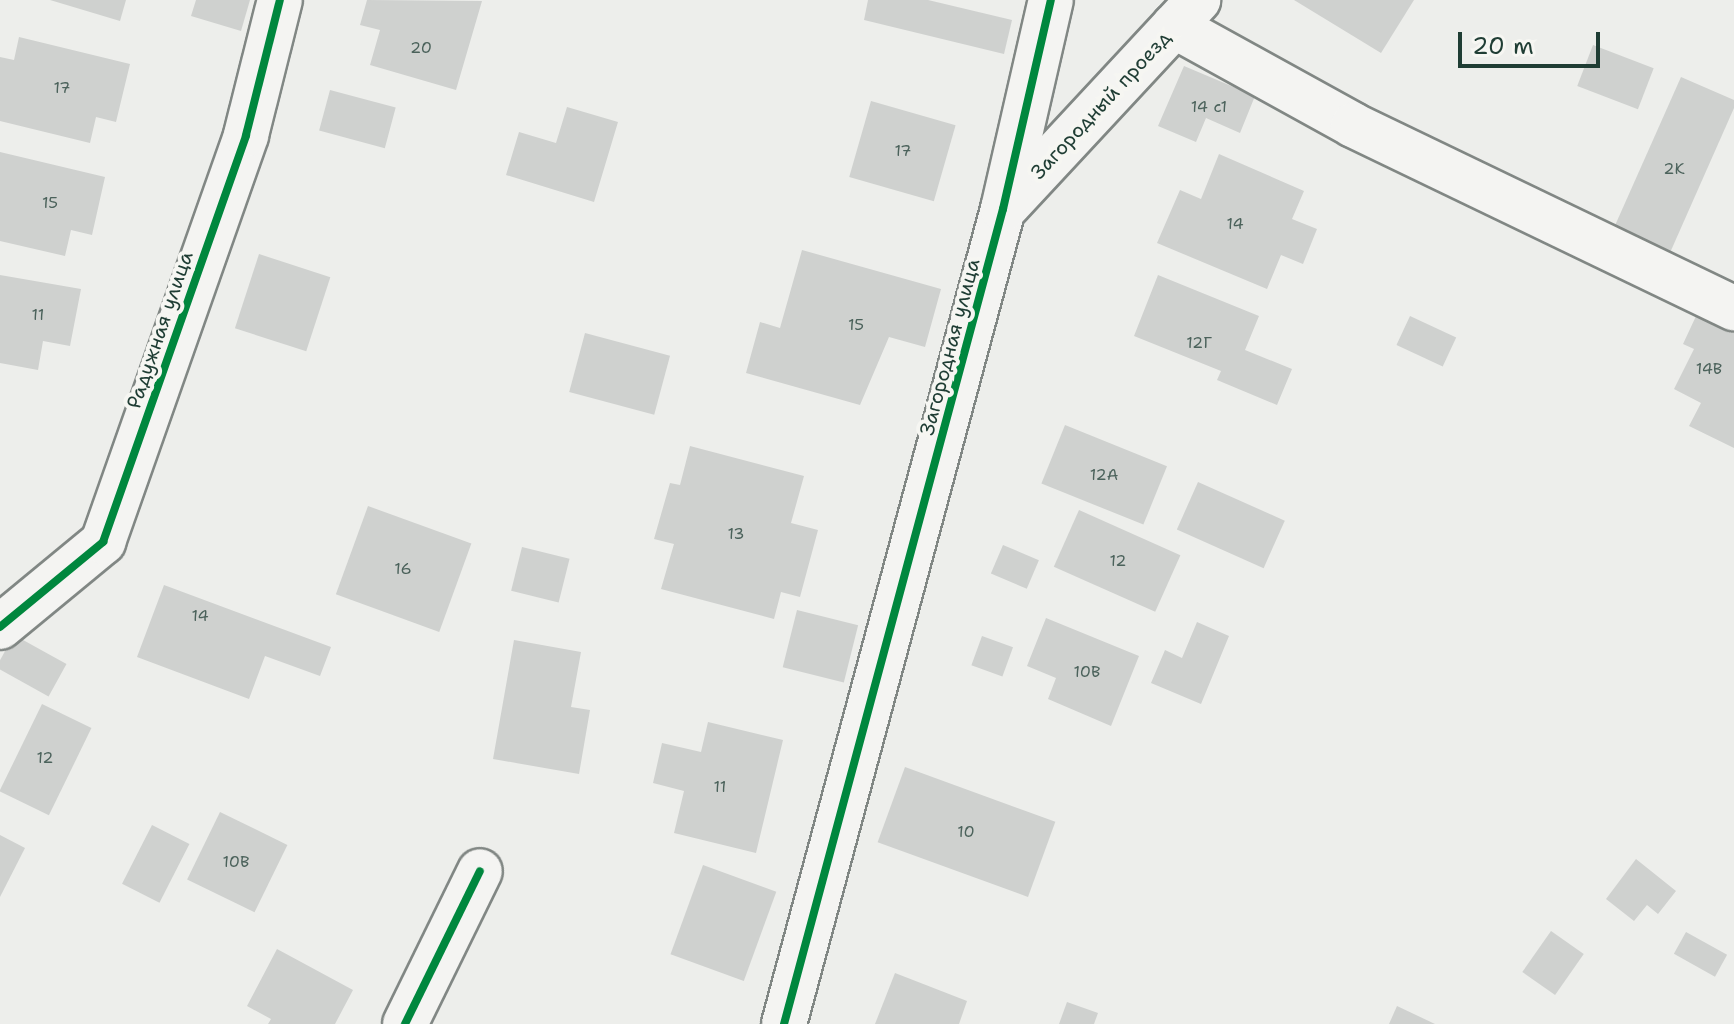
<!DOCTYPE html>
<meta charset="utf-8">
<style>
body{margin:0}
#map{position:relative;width:1734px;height:1024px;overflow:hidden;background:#edeeeb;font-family:"Shantell Sans",sans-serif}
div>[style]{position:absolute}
.building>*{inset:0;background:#cfd1cf;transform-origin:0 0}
.roads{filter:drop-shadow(2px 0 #818784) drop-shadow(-2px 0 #818784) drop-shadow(0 2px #818784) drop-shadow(0 -2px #818784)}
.minor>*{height:44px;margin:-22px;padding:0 22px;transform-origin:22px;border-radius:22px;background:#f4f4f2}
.cycleway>*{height:8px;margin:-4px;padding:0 4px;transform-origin:4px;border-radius:4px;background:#00873e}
span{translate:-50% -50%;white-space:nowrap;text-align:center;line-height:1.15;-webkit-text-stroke:8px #f6f6f2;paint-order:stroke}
.number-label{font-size:16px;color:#4b625b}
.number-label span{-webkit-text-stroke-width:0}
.street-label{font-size:20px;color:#1f3d34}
.scale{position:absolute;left:1458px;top:32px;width:142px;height:36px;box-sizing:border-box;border:4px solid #1f3d34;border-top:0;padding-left:10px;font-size:24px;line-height:28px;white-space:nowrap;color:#1f3d34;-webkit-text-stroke:6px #f6f6f2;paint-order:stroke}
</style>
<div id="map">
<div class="building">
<div style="clip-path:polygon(50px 0,126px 0,120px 21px)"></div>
<div style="clip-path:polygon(196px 0,250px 0,241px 31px,191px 16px)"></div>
<div style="clip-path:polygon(367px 0,482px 1px,456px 90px,370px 65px,380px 30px,360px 25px)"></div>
<div style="clip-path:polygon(868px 0,928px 0,1012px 20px,1004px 54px,864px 20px)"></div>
<div style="clip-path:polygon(1294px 0,1414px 0,1381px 53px)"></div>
<div style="clip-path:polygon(19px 37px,130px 64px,116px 122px,96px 117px,90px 143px,0 121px,0 57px,14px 60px)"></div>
<div style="left:1593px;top:45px;width:65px;height:44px;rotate:21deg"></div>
<div style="clip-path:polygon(1184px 66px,1255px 96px,1240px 133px,1206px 118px,1196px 142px,1158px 126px)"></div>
<div style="clip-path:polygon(1681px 77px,1734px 100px,1734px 108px,1669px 255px,1613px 230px)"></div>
<div style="left:330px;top:90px;width:68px;height:42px;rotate:15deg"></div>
<div style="left:871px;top:101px;width:88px;height:79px;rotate:16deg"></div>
<div style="clip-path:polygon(567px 107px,618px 122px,594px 202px,506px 175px,519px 132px,556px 143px)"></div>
<div style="clip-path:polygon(0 152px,105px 177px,92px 235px,71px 230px,65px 256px,0 241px)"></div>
<div style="clip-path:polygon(1219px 154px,1304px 191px,1292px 219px,1317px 229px,1303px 264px,1281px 255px,1267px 289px,1157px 243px,1180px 190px,1201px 199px)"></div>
<div style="clip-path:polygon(802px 250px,941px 289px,925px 347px,889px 337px,860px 405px,746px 373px,760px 322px,780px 328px)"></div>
<div style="left:259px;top:254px;width:75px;height:78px;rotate:18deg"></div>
<div style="clip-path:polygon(0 275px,81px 289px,70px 346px,43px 341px,38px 370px,0 363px)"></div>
<div style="clip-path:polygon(1158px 275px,1259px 316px,1245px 350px,1292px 369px,1277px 405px,1217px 380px,1221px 371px,1134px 336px)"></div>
<div style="clip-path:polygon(1697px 314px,1734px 333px,1734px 448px,1689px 426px,1701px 403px,1674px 389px,1694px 349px,1683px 344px)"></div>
<div style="left:1410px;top:316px;width:51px;height:32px;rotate:25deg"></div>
<div style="left:585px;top:333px;width:88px;height:61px;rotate:15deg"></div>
<div style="left:1065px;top:425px;width:110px;height:63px;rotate:22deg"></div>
<div style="clip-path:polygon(690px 446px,804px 476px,791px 523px,818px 530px,800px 597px,781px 592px,774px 619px,661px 589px,674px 544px,654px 539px,670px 483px,680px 485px)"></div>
<div style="left:1198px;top:482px;width:95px;height:52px;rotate:24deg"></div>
<div style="left:368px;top:506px;width:110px;height:94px;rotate:20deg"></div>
<div style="left:1079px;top:510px;width:111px;height:62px;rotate:24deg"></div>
<div style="left:1003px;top:545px;width:39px;height:31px;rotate:23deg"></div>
<div style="left:522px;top:547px;width:49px;height:45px;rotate:14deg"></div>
<div style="clip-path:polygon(164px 585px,331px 647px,320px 676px,265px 656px,249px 699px,137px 657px)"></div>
<div style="left:797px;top:610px;width:63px;height:59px;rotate:14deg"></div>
<div style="clip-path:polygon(1046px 618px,1139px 656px,1111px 726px,1048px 699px,1056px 678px,1027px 666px)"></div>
<div style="clip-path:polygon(1197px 622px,1229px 636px,1201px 704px,1151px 683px,1165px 650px,1182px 658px)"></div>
<div style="left:14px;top:635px;width:60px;height:37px;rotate:29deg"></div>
<div style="left:982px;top:636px;width:33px;height:31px;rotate:20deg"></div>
<div style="clip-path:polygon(514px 640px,581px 652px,571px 707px,590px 710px,579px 774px,493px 759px)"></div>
<div style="left:42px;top:704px;width:55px;height:97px;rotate:26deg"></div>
<div style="clip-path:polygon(708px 722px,783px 740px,756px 853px,674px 833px,684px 791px,653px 783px,662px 743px,701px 752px)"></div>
<div style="left:905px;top:767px;width:160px;height:80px;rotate:20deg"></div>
<div style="left:220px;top:812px;width:75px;height:75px;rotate:26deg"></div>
<div style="left:152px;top:825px;width:42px;height:66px;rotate:27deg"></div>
<div style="clip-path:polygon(0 835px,25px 848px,0 897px)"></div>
<div style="clip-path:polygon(1636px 859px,1676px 891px,1658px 914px,1647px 905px,1634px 921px,1606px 899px)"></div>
<div style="left:703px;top:865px;width:78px;height:95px;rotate:20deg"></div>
<div style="left:1551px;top:931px;width:40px;height:50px;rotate:35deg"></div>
<div style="left:1686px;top:932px;width:47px;height:25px;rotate:29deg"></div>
<div style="clip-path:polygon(277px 949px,353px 990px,335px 1024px,268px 1024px,271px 1019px,247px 1006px)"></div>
<div style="clip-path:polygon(895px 973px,967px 1001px,959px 1024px,875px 1024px)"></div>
<div style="clip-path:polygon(1067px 1002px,1098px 1013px,1094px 1024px,1059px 1024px)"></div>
<div style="clip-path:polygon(1397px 1006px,1435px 1024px,1389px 1024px)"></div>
</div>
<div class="roads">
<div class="minor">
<div style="left:1174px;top:26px;width:205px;rotate:28.9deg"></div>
<div style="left:1353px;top:125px;width:423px;rotate:25.7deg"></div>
<div style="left:1005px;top:208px;width:284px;rotate:-47.1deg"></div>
<div style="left:0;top:627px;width:134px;rotate:-39.5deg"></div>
<div style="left:103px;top:542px;width:431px;rotate:-70.6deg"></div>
<div style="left:246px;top:135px;width:139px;rotate:-75.9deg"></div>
<div style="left:405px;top:1024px;width:170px;rotate:-63.9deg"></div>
<div style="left:784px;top:1024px;width:844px;rotate:-74.96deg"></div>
<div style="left:1003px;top:209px;width:214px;rotate:-77.1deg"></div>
</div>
</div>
<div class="cycleway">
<div style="left:0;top:627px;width:134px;rotate:-39.5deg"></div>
<div style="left:103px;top:542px;width:431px;rotate:-70.6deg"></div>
<div style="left:246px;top:135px;width:139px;rotate:-75.9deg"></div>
<div style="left:405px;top:1024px;width:170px;rotate:-63.9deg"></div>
<div style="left:784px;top:1024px;width:844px;rotate:-74.96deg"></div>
<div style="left:1003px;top:209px;width:214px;rotate:-77.1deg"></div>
</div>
<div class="number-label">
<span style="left:421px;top:48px">20</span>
<span style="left:62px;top:88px">17</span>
<span style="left:1209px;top:107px">14 с1</span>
<span style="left:903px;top:151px">17</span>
<span style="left:1674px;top:169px">2К</span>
<span style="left:50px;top:203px">15</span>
<span style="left:1235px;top:224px">14</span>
<span style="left:38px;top:315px">11</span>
<span style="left:856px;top:325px">15</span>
<span style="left:1199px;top:343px">12Г</span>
<span style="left:1709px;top:369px">14В</span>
<span style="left:1104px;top:475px">12А</span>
<span style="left:736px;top:534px">13</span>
<span style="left:1118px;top:561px">12</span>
<span style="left:403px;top:569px">16</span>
<span style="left:200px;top:616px">14</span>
<span style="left:1087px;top:672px">10В</span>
<span style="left:45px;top:758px">12</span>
<span style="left:720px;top:787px">11</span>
<span style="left:966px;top:832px">10</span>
<span style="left:236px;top:862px">10В</span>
</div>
<div class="street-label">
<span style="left:1101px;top:105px;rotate:-47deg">Загородный проезд</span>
<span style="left:160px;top:330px;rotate:-71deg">Радужная улица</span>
<span style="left:950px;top:347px;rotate:-75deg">Загородная улица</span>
</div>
<div class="scale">20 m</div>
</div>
